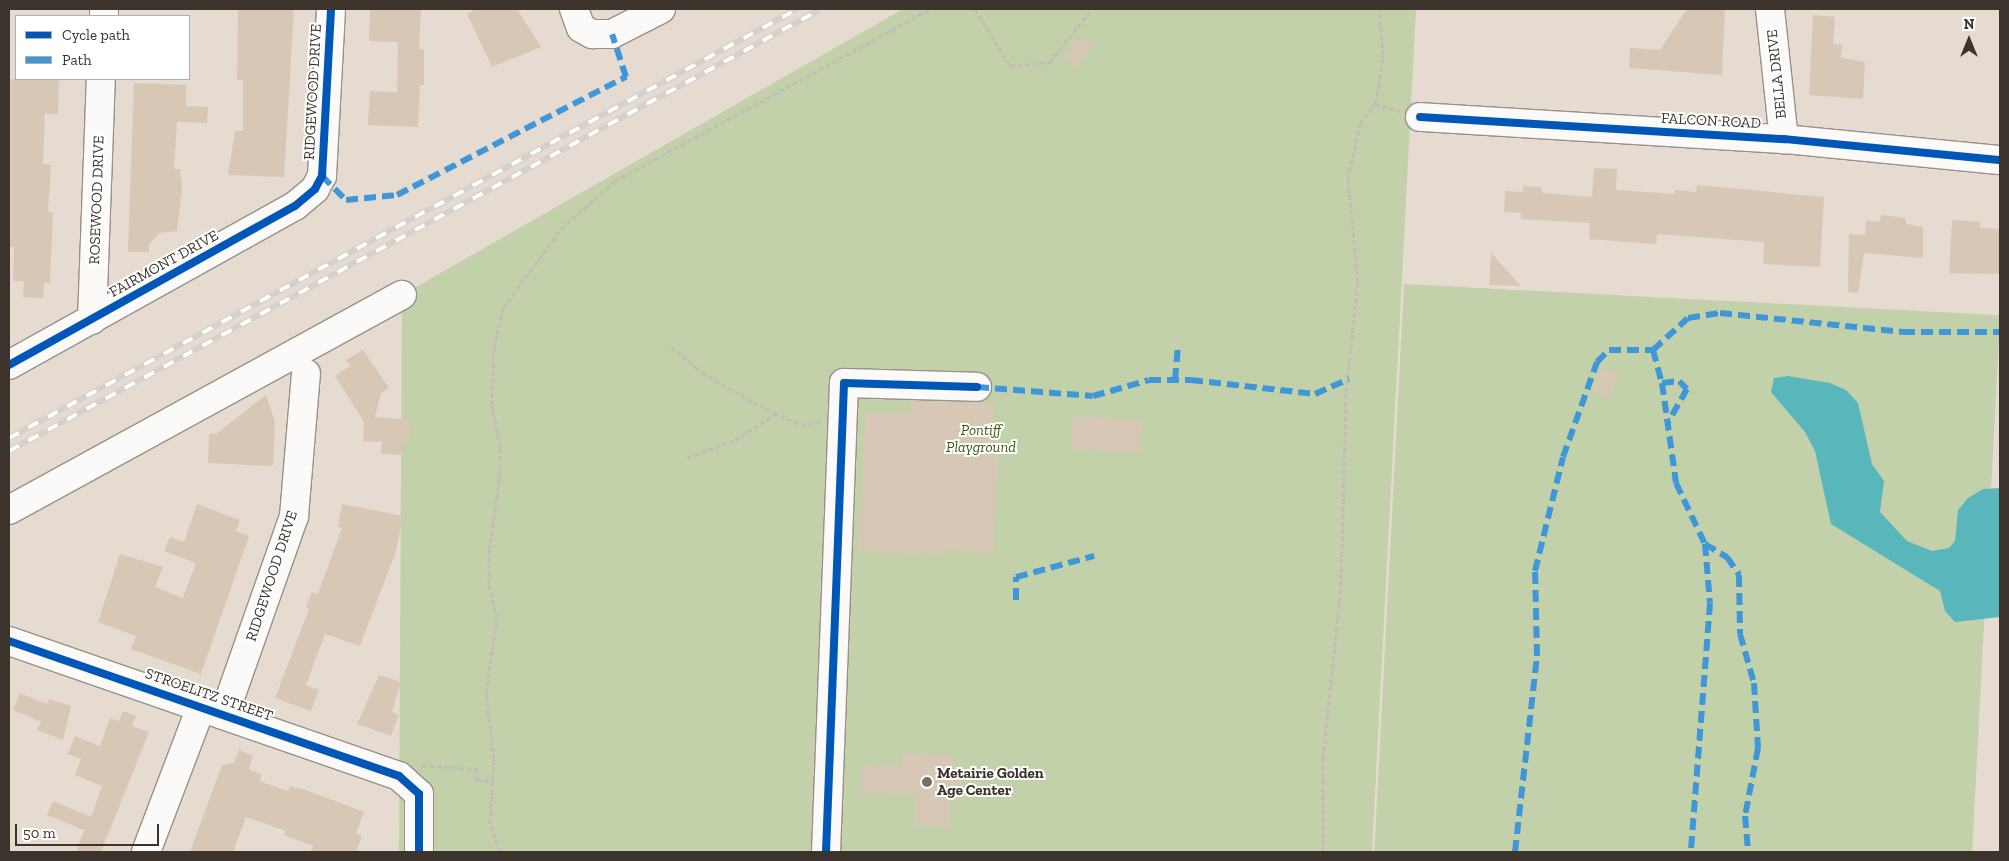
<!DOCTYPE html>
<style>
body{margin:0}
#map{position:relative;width:2009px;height:861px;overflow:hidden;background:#e6dbd0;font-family:"Zilla Slab",serif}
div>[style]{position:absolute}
.green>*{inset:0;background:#c3d1ab;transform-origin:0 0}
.water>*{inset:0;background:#59b7bc}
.building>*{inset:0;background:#d7c7b5;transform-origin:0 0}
.path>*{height:3px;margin-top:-1.5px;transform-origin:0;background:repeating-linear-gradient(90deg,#c2bdb9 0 5px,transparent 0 7.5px)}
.roads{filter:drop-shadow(1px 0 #989088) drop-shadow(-1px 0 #989088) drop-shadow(0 1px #989088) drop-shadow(0 -1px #989088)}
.minor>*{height:28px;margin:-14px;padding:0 14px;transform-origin:14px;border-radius:14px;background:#fbfaf8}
.rail>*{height:5.5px;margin-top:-2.75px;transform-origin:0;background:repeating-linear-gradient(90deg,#fff 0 11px,#d4d1cd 0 22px);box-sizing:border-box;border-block:1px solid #d4d1cd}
.quiet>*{height:6px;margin-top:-3px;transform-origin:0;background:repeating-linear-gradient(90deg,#3f97d7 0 12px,transparent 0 18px)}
.cycleway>*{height:8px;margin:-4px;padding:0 4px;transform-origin:4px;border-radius:4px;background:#0057b8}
.dots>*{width:14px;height:14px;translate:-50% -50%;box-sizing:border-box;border:2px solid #fff;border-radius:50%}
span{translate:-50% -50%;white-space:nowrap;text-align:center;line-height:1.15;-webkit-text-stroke:4px #fff;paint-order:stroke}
.street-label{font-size:15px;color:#3c342c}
.park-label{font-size:15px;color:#375a0a;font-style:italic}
.poi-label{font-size:15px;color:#3c342c;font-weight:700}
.left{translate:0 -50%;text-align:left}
.frame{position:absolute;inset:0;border:10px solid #3c342c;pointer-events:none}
.legend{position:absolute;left:15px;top:15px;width:175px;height:65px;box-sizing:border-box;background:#fff;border:1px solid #b1aeab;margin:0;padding:6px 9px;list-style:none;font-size:15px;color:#3c342c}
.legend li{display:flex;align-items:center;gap:10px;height:25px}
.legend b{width:25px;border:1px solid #b1aeab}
.north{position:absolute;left:1944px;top:15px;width:50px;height:50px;-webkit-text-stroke:4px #fff;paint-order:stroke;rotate:0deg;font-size:14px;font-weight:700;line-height:20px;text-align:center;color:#3c342c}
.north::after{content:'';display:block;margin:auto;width:18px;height:22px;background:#3c342c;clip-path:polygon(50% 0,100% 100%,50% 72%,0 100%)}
.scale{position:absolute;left:15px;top:824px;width:144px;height:22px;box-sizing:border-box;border:2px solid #3c342c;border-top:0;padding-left:6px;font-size:15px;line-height:18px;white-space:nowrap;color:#3c342c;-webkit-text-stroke:4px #fff;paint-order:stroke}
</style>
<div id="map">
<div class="green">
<div style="clip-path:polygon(903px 9px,1416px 9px,1372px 852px,399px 852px,402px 295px)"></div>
<div style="left:1404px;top:284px;width:597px;height:569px;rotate:3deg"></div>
</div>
<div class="water">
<div style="clip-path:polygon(1788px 376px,1830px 383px,1846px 390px,1858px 403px,1872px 464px,1884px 481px,1880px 512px,1907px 541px,1932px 551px,1949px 548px,1955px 541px,1958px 510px,1968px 498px,1983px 489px,2000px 488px,2000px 617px,1955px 622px,1945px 611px,1940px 591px,1831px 524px,1815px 451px,1805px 432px,1771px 392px,1774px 378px)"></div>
</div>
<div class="building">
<div style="clip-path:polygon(238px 9px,294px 9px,284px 177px,228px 175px,235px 131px,243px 131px,243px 80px,237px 80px)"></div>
<div style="clip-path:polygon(370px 9px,421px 9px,419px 49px,424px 49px,424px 85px,420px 85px,418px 127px,368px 125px,370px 91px,397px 92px,398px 42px,369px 41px)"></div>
<div style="clip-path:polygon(477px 9px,517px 9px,541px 47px,492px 67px,467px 14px)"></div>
<div style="clip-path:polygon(1687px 9px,1725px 9px,1722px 75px,1629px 68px,1630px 48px,1660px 50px)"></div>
<div style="clip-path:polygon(1813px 15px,1835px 17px,1833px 44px,1842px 45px,1841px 58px,1865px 62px,1863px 99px,1809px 95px)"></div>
<div style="clip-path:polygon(1076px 39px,1095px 43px,1076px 69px,1064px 55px)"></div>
<div style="clip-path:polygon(9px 79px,59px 79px,58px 114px,45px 114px,43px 164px,51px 165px,48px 212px,53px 213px,50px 283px,44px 283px,43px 298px,23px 297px,24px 281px,13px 281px,14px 247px,9px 247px)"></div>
<div style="clip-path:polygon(134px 83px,186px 85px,186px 106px,208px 107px,207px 123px,177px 122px,174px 169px,180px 169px,182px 189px,177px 231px,159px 233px,149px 244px,149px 252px,128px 252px)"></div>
<div style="clip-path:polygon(1594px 168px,1617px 169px,1616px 190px,1675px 194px,1675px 190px,1696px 192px,1697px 185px,1824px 197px,1820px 267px,1763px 264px,1764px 242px,1657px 234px,1656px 244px,1589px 239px,1590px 223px,1521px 219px,1521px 213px,1504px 212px,1505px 191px,1523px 192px,1523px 186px,1542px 187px,1542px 193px,1592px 197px)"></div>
<div style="clip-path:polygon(1881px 215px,1905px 218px,1906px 224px,1923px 227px,1923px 258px,1864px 253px,1858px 293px,1848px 292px,1849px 234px,1865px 235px,1866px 221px,1879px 222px)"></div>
<div style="clip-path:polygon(1952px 220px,1980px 222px,1980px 228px,2000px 229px,2000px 274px,1949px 273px)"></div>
<div style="clip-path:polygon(1491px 253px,1521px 286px,1489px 285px)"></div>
<div style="clip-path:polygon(363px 350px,389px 388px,381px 393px,375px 417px,411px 420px,410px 443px,403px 443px,402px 455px,381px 454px,382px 442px,363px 441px,364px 422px,335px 376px,350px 366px,346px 360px)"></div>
<div style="left:1601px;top:368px;width:19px;height:25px;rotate:21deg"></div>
<div style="clip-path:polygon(266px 395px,275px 422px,273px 466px,208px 463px,209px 434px,216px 434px)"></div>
<div style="clip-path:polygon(911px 401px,994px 403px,992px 431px,1000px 432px,993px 553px,943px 550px,943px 555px,858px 551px,866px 412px,910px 414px)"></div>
<div style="left:1073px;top:416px;width:69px;height:33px;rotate:3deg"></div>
<div style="clip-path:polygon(197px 504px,240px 520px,236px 531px,249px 536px,201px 674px,131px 649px,136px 636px,98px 622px,120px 554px,163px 567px,155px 587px,183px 598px,196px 563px,164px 551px,170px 537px,184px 542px)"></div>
<div style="clip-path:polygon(342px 504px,403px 516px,396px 551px,360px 646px,325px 634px,306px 685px,319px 690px,311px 711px,275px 698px,309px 609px,306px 607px,312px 592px,318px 594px,342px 528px,338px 527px)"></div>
<div style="clip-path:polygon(379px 675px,401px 682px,392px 712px,399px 715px,391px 736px,357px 724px)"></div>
<div style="clip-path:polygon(20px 693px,47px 704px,49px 699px,71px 706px,63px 740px,37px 730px,41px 722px,13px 710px)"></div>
<div style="clip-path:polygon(123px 711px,136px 716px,132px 726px,149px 732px,101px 852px,76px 852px,84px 830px,47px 815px,53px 801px,91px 817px,102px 786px,75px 775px,81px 759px,68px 754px,75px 736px,100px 746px,110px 718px,119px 721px)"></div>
<div style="clip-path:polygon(239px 750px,253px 756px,249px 769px,262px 775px,259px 781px,288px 791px,290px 786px,306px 790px,364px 812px,356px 833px,362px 836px,356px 852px,310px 852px,313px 846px,284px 835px,286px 831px,246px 817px,233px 852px,190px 852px,222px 765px,234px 763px)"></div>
<div style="clip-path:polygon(902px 753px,954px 755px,954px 771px,961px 772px,961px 792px,950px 792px,949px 827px,915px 826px,915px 794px,860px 792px,861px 765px,902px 767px)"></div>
</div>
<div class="path">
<div style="left:975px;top:9px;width:67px;rotate:58.4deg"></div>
<div style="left:1010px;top:66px;width:40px;rotate:-5.7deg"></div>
<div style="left:1050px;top:62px;width:68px;rotate:-51.6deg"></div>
<div style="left:1375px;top:104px;width:26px;rotate:16deg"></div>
<div style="left:671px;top:347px;width:40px;rotate:39deg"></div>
<div style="left:702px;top:372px;width:59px;rotate:30.5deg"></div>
<div style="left:753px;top:402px;width:53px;rotate:25.6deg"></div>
<div style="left:801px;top:425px;width:20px;rotate:-9deg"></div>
<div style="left:687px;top:458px;width:51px;rotate:-20.6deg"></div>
<div style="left:735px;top:440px;width:49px;rotate:-32.4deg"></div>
<div style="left:422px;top:765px;width:55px;rotate:4.2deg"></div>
<div style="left:477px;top:769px;width:11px;rotate:90deg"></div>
<div style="left:477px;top:780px;width:16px;rotate:4deg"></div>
<div style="left:500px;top:852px;width:30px;rotate:-110deg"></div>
<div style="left:490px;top:824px;width:65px;rotate:-86.5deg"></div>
<div style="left:494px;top:759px;width:66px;rotate:-96.9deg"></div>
<div style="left:486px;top:693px;width:75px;rotate:-81.5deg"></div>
<div style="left:497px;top:619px;width:36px;rotate:-103deg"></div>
<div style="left:489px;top:584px;width:34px;rotate:-90deg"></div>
<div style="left:489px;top:550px;width:68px;rotate:-81.5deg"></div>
<div style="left:499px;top:483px;width:36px;rotate:-88deg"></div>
<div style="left:500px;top:447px;width:43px;rotate:-100.8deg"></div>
<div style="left:492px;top:405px;width:56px;rotate:-88deg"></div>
<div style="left:494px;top:349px;width:42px;rotate:-77.6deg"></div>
<div style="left:503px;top:308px;width:98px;rotate:-53.7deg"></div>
<div style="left:561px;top:229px;width:72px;rotate:-41.6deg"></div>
<div style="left:615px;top:181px;width:360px;rotate:-28.6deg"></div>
<div style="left:1323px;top:852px;width:94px;rotate:-90deg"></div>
<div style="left:1323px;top:758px;width:173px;rotate:-84deg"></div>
<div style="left:1341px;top:586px;width:194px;rotate:-88.5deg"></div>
<div style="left:1346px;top:392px;width:111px;rotate:-83.8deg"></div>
<div style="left:1358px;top:282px;width:103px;rotate:-95.5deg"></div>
<div style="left:1348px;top:179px;width:56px;rotate:-77.7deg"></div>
<div style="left:1360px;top:124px;width:25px;rotate:-53deg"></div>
<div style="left:1375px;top:104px;width:18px;rotate:-77deg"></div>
<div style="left:1379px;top:86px;width:31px;rotate:-83deg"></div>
<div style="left:1383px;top:55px;width:46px;rotate:-95deg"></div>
</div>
<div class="roads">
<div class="minor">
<div style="left:574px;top:9px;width:20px;rotate:70deg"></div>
<div style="left:581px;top:28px;width:13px;rotate:29deg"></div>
<div style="left:592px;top:34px;width:20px"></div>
<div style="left:612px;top:34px;width:55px;rotate:-27deg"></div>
<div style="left:1770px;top:9px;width:131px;rotate:83.9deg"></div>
<div style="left:104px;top:16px;width:7px;rotate:-90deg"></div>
<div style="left:1420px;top:117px;width:365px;rotate:3.5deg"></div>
<div style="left:1784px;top:139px;width:217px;rotate:5.6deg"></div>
<div style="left:92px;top:320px;width:241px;rotate:-87.9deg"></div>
<div style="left:9px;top:365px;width:327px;rotate:-29.1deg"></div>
<div style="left:295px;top:206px;width:26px;rotate:-40deg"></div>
<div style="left:315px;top:189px;width:15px;rotate:-62deg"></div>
<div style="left:322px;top:176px;width:167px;rotate:-86.9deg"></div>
<div style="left:9px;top:510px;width:448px;rotate:-28.7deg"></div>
<div style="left:9px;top:641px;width:413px;rotate:19.1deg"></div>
<div style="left:399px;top:776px;width:27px;rotate:42deg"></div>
<div style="left:419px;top:794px;width:58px;rotate:90deg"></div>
<div style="left:224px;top:715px;width:211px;rotate:-70.6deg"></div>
<div style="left:294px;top:516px;width:143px;rotate:-85.2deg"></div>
<div style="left:146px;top:852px;width:155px;rotate:-69.2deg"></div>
<div style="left:826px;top:852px;width:469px;rotate:-87.8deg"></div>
<div style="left:844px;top:383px;width:133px;rotate:1.7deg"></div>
</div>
</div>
<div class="rail">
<div style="left:9px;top:438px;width:897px;rotate:-28.56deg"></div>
<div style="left:9px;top:451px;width:925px;rotate:-28.56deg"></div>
</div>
<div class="quiet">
<div style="left:322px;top:176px;width:34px;rotate:45deg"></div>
<div style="left:346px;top:200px;width:51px;rotate:-5.6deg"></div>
<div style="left:397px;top:195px;width:258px;rotate:-27.3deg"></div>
<div style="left:626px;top:77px;width:45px;rotate:-108deg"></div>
<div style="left:1653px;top:350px;width:34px;rotate:75deg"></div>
<div style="left:1662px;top:383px;width:101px;rotate:82deg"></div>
<div style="left:1676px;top:483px;width:68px;rotate:64.6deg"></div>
<div style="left:1705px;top:544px;width:59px;rotate:85.2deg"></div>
<div style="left:1710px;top:603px;width:250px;rotate:94.4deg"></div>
<div style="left:1175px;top:380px;width:35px;rotate:-85deg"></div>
<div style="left:1662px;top:383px;width:17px;rotate:-7deg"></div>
<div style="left:1679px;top:381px;width:11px;rotate:45deg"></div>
<div style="left:1687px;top:389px;width:40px;rotate:119.7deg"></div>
<div style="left:977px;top:387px;width:116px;rotate:4.4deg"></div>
<div style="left:1093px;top:396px;width:58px;rotate:-15.9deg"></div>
<div style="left:1149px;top:380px;width:42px"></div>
<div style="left:1191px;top:380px;width:125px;rotate:6.4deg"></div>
<div style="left:1315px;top:394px;width:37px;rotate:-24deg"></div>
<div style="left:1705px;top:544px;width:26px;rotate:31deg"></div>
<div style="left:1727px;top:557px;width:22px;rotate:56deg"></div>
<div style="left:1739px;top:575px;width:59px;rotate:89deg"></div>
<div style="left:1740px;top:634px;width:51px;rotate:74.1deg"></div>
<div style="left:1754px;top:683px;width:65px;rotate:86.5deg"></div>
<div style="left:1758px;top:748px;width:69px;rotate:100.8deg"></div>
<div style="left:1745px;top:816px;width:36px;rotate:85deg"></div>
<div style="left:1016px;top:600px;width:23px;rotate:-90deg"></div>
<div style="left:1016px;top:577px;width:81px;rotate:-15.1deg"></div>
<div style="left:1515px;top:852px;width:197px;rotate:-83.6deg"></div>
<div style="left:1537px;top:656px;width:85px;rotate:-91.3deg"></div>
<div style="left:1535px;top:571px;width:117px;rotate:-76.2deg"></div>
<div style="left:1563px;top:457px;width:101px;rotate:-70.3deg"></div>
<div style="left:1597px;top:362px;width:17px;rotate:-45deg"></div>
<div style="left:1609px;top:350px;width:44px"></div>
<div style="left:1653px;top:350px;width:47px;rotate:-42.4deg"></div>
<div style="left:1688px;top:318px;width:32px;rotate:-9deg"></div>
<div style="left:1720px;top:313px;width:184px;rotate:5.9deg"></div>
<div style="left:1903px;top:332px;width:97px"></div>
</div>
<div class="cycleway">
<div style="left:1420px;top:117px;width:365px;rotate:3.5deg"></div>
<div style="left:1784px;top:139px;width:217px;rotate:5.6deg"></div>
<div style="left:9px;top:365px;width:327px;rotate:-29.1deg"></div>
<div style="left:295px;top:206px;width:26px;rotate:-40deg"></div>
<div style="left:315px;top:189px;width:15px;rotate:-62deg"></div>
<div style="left:322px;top:176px;width:167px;rotate:-86.9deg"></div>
<div style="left:9px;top:641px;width:413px;rotate:19.1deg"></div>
<div style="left:399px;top:776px;width:27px;rotate:42deg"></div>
<div style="left:419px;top:794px;width:58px;rotate:90deg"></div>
<div style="left:826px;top:852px;width:469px;rotate:-87.8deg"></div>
<div style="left:844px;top:383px;width:133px;rotate:1.7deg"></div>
</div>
<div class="dots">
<div style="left:927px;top:782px;background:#786e65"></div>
</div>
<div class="street-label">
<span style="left:1777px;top:74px;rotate:-96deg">BELLA DRIVE</span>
<span style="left:313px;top:92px;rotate:-87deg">RIDGEWOOD DRIVE</span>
<span style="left:1711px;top:121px;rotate:3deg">FALCON ROAD</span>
<span style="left:97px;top:200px;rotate:-88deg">ROSEWOOD DRIVE</span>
<span style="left:164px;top:264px;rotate:-29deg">FAIRMONT DRIVE</span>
<span style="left:272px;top:576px;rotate:-72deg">RIDGEWOOD DRIVE</span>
<span style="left:209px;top:695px;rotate:19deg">STROELITZ STREET</span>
</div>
<div class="park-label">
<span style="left:981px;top:439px">Pontiff<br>Playground</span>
</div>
<div class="poi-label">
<span class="left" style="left:937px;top:782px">Metairie Golden<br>Age Center</span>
</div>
<div class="frame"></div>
<ul class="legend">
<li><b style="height:6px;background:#0057b8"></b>Cycle path</li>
<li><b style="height:6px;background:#3f97d7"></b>Path</li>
</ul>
<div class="north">N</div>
<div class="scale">50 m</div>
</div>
